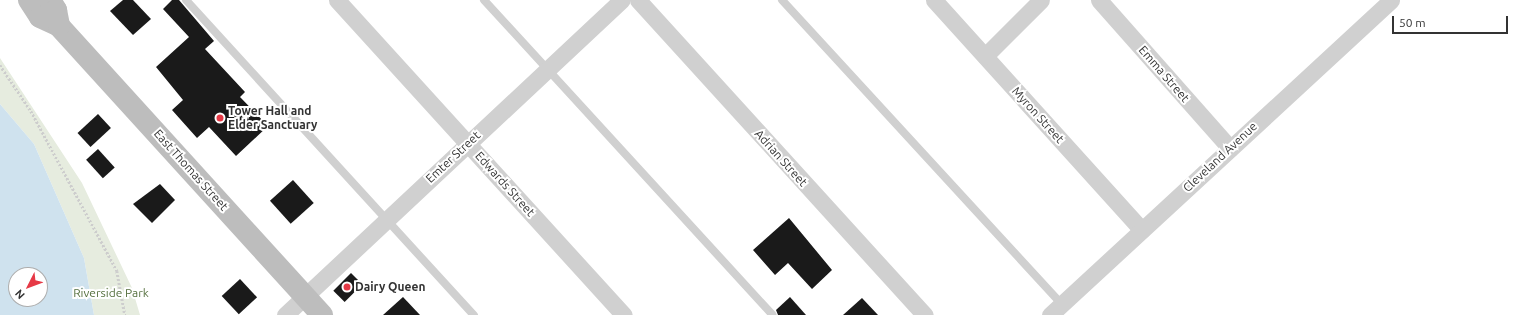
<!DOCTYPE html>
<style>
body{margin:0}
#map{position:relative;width:1530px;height:315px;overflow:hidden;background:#fff;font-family:Ubuntu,sans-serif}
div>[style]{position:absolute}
.green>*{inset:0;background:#e6ecdf}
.water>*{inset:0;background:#cfe2ee}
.building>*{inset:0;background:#1a1a1a;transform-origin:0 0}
.path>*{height:2.5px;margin-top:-1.25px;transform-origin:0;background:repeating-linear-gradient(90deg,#cdcdcd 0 2px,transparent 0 4px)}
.service>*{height:8px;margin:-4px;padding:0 4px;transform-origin:4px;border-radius:4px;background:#d0d0d0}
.minor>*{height:17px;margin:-8.5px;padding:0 8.5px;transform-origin:8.5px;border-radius:8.5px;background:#d0d0d0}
.secondary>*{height:22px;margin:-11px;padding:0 11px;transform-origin:11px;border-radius:11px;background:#bdbdbd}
.dots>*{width:11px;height:11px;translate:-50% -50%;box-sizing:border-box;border:2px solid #fff;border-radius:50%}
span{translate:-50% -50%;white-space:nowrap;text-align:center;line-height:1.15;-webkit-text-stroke:4px #fff;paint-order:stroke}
.street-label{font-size:12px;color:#333}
.poi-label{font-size:12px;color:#333;font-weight:700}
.left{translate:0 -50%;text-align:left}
.park-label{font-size:12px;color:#56703f}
.north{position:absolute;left:8px;top:267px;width:40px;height:40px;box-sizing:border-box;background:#fff;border:1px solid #adadad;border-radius:50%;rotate:228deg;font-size:11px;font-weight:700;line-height:16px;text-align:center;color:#333}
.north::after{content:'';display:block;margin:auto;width:14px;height:18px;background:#e63946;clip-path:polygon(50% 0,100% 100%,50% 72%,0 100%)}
.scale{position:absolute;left:1392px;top:16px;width:116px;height:18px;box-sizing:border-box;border:2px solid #333;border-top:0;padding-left:5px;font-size:12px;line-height:14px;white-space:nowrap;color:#333;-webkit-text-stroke:3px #fff;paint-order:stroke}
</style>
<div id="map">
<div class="green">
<div style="clip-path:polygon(0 58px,82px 183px,132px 288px,140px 315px,94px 315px,84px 258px,34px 144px,0 104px)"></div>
</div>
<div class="water">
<div style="clip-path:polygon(evenodd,0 104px,34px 144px,84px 258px,94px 315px,0 315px,0 104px,16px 275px,40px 275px,40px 299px,16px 299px,16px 275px)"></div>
</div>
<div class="building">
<div style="clip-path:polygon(123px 0,133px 0,151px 19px,133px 35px,110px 11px)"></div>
<div style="clip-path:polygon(172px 0,179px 0,214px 41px,205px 49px,245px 92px,240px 97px,268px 126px,236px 156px,209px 127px,197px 138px,172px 110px,183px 100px,156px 67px,189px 37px,163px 9px)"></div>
<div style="left:98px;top:114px;width:19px;height:28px;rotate:47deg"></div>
<div style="left:98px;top:149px;width:25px;height:16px;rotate:48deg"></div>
<div style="left:293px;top:180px;width:31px;height:31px;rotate:48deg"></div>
<div style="clip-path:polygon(160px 184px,175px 200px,152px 223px,133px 204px)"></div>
<div style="clip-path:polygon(789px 218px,832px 270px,812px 289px,788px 263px,775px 275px,753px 250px)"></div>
<div style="left:351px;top:273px;width:16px;height:25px;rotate:45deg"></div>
<div style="left:240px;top:279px;width:25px;height:25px;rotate:47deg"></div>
<div style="clip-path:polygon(403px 297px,420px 315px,383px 315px)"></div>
<div style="clip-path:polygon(790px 297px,806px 315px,778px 315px,776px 310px)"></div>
<div style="clip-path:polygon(862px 298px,878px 315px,843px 315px)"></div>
</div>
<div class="path">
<div style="left:0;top:65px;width:55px;rotate:56deg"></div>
<div style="left:31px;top:111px;width:182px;rotate:61.7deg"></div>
<div style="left:117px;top:271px;width:45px;rotate:79.7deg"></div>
</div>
<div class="service">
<div style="left:186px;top:0;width:427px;rotate:47.6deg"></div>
<div style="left:484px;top:0;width:427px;rotate:47.5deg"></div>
<div style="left:782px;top:0;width:413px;rotate:47.4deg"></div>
</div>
<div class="minor">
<div style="left:337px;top:0;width:426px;rotate:47.7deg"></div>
<div style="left:638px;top:0;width:426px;rotate:47.7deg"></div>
<div style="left:934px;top:0;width:310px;rotate:47.9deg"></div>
<div style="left:1099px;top:0;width:198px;rotate:48.5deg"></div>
<div style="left:985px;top:56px;width:79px;rotate:-45deg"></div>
<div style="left:285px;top:315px;width:461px;rotate:-43.1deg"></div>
<div style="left:1050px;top:315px;width:464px;rotate:-42.7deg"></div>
</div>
<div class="secondary">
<div style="left:29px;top:0;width:20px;rotate:57deg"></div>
<div style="left:40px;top:17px;width:21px;rotate:25deg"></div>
<div style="left:59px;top:26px;width:391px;rotate:47.7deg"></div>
<div style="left:50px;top:0;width:12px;rotate:59deg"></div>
<div style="left:56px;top:10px;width:16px;rotate:79deg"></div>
</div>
<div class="dots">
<div style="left:220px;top:118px;background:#e63946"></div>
<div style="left:347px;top:287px;background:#e63946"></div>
</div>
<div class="street-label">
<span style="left:1164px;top:74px;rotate:49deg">Emma Street</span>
<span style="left:1038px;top:115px;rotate:48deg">Myron Street</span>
<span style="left:453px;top:157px;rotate:-43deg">Emter Street</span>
<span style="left:1220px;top:157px;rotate:-43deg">Cleveland Avenue</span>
<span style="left:781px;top:158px;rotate:48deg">Adrian Street</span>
<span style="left:191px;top:170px;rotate:48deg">East Thomas Street</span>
<span style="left:505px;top:184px;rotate:48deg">Edwards Street</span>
</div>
<div class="poi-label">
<span class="left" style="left:228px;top:118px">Tower Hall and<br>Elder Sanctuary</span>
<span class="left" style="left:355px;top:287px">Dairy Queen</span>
</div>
<div class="park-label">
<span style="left:111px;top:293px">Riverside Park</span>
</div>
<div class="north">N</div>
<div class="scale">50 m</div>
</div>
